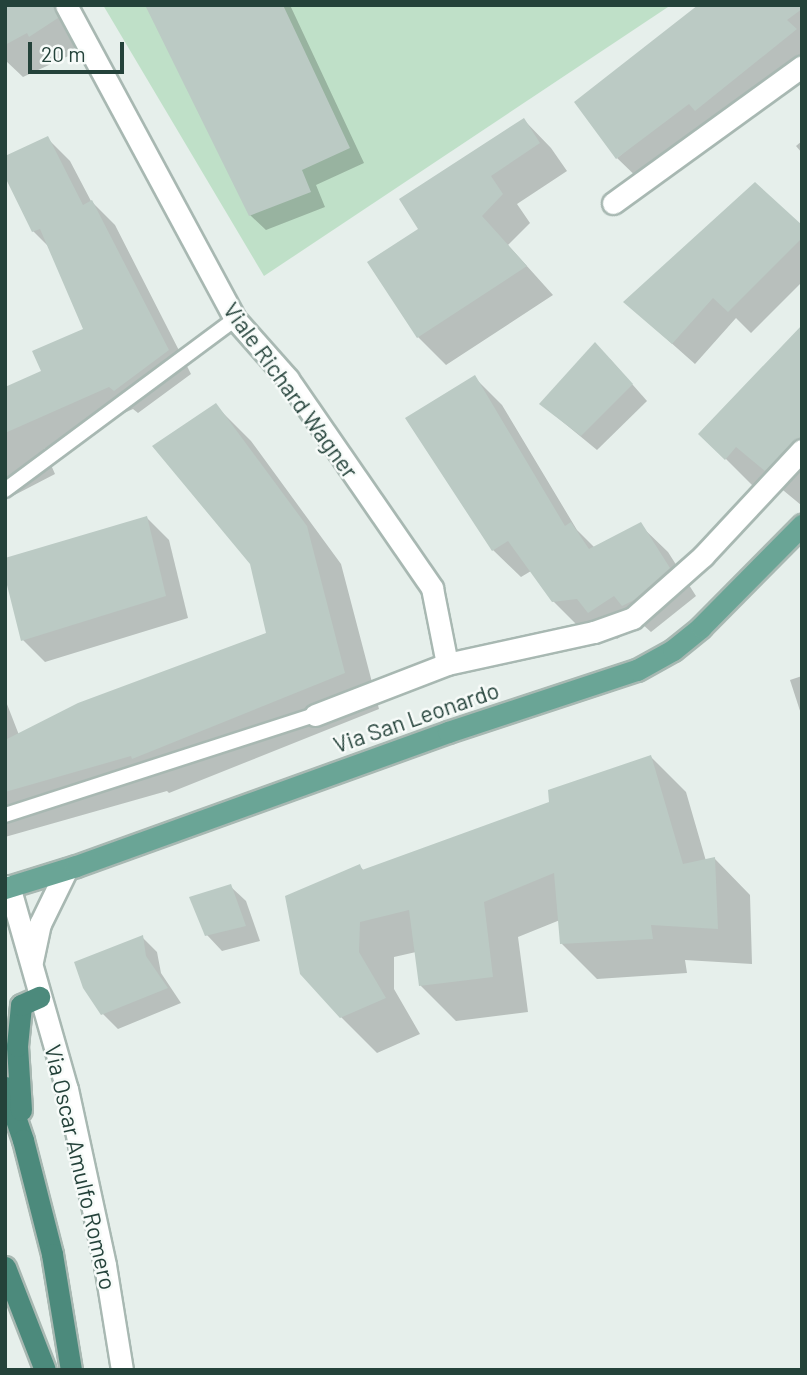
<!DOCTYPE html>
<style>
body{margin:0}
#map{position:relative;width:807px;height:1375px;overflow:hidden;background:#e6efeb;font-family:Barlow,sans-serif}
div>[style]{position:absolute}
.green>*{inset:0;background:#bfe0c8}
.shadow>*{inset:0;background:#0003}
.building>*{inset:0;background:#bbcac4}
.roads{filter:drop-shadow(2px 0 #a8b8b2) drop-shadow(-2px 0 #a8b8b2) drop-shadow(0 2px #a8b8b2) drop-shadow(0 -2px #a8b8b2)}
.service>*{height:14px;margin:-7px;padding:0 7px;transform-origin:7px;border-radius:7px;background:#fff}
.minor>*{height:21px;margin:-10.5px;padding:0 10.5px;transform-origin:10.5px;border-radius:10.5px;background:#fff}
.tertiary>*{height:21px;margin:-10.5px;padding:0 10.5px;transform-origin:10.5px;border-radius:10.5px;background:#fff}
.primary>*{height:21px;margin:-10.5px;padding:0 10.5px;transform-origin:10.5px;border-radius:10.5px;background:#6aa596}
.trunk>*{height:21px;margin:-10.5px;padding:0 10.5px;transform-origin:10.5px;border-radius:10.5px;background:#4c8a7c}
span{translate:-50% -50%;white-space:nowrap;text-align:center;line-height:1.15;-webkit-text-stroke:5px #f7fbf9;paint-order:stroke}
.street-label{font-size:23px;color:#24423a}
.frame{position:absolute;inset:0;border:7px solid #24423a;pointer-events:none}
.scale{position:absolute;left:28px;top:42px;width:96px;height:32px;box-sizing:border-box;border:4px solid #24423a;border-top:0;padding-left:9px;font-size:21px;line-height:24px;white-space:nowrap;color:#24423a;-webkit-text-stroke:5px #f7fbf9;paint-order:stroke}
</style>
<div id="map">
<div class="green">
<div style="clip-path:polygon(103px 5px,671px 5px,264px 276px)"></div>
</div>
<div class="shadow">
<div style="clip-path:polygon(5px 5px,59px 5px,66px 20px,62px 22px,77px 52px,23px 77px,5px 60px)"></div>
<div style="clip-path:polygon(157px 5px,290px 5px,364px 163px,316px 185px,325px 207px,266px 230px,250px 215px)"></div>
<div style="clip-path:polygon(802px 5px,802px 75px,724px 137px,717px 130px,645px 185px,617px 158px)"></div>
<div style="clip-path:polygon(524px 120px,551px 148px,567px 171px,517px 204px,530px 223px,508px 245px,553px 295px,446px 365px,418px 337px,370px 262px,421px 229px)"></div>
<div style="clip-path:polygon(47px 138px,70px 161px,91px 201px,115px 225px,191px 374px,138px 413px,133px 409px,44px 449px,55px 474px,5px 500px,5px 389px,43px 372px,85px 329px,49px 247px,33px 231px)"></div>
<div style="clip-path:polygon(802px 141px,802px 153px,796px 146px)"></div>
<div style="clip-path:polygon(802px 227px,802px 282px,751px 333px,736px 318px,695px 364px,625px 302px)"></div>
<div style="clip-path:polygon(802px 328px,802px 504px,801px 505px,772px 481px,761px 494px,701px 434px)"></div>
<div style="clip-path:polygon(610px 359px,647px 401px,597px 450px,541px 404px)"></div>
<div style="clip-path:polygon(475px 378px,502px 405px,577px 530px,595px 548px,640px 525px,668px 552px,696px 596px,651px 632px,641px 623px,617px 639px,604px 626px,581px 629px,553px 601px,531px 571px,521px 577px,493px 550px)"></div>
<div style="clip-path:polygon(216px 406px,251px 441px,341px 564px,379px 709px,169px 793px,167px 791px,5px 837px,5px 699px,19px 735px,268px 634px)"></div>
<div style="clip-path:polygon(147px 518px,169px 540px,188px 618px,45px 662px,23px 640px)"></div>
<div style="clip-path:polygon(802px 676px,802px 717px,790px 680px)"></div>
<div style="clip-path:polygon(651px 757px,686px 792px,706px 861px,715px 859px,750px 895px,752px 964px,685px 960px,687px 973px,597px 979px,562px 944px,560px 920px,518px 937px,528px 1012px,456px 1021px,421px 986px,416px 952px,394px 957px,394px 989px,420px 1034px,377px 1053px,341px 1017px,360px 866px,364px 871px,551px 804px)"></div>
<div style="clip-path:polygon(230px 886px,246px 901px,260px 941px,222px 951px,207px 935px)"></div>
<div style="clip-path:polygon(142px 937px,157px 952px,161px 973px,181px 1003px,118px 1029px,102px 1013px)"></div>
</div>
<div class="building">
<div style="clip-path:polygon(5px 5px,53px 5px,58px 18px,29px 37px,27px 33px,5px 45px)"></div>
<div style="clip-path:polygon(145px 5px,283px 5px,350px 148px,302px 170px,311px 192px,249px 216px)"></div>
<div style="clip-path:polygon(698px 5px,802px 5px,802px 9px,787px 20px,797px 29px,695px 111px,689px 104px,616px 159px,574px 102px)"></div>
<div style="clip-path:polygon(524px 118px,540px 143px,491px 176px,503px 194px,482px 216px,527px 266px,417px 338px,367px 262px,418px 229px,399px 199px)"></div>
<div style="clip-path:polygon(48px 136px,83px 205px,92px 200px,169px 350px,114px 391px,109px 387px,5px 433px,5px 387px,41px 371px,32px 351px,83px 329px,40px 229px,32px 232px,5px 177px,5px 156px)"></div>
<div style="clip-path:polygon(755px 182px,802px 225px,802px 238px,728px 312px,713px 298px,672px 344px,623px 302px)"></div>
<div style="clip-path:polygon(802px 325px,802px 435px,765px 471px,736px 447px,725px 460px,698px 434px)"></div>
<div style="clip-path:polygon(595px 342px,633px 384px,581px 436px,539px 404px)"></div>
<div style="clip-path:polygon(475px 375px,565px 526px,571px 522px,589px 549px,641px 522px,670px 568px,634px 600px,622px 606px,614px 596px,588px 613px,577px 599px,552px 602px,508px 541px,492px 551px,405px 418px)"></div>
<div style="clip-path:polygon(216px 403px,307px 526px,345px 673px,132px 759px,131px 756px,5px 792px,5px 740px,78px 703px,266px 633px,250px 564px,152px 446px)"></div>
<div style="clip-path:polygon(147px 516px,166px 596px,21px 641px,5px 577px,5px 558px)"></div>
<div style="clip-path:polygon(651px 755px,683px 864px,715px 857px,718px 929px,651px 925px,653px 939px,560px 944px,554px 873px,484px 902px,493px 977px,419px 986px,409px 910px,360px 922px,359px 952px,386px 998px,340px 1018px,300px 974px,285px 896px,360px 864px,362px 870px,549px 802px,548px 790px)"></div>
<div style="clip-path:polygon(231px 884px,246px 926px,205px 936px,189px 897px)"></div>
<div style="clip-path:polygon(143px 935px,146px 956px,168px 988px,101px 1015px,83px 988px,74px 962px)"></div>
</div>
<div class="roads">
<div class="service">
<div style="left:5px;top:490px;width:287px;rotate:-36.6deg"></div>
<div style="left:5px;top:815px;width:326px;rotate:-17.9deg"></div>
</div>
<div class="minor">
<div style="left:66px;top:5px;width:357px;rotate:61.7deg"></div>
<div style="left:235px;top:319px;width:80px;rotate:48.5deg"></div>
<div style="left:288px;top:379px;width:254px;rotate:55.4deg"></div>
<div style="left:432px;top:588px;width:77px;rotate:78.8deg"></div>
<div style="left:613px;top:203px;width:233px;rotate:-35.9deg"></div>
<div style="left:315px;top:715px;width:142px;rotate:-21.1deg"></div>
<div style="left:447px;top:664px;width:150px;rotate:-12.3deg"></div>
<div style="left:594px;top:632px;width:41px;rotate:-19.7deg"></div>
<div style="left:633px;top:618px;width:94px;rotate:-41.5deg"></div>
<div style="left:703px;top:556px;width:145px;rotate:-47deg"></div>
</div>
<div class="tertiary">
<div style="left:9px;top:886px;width:211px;rotate:74.1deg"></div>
<div style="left:67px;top:1089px;width:180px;rotate:77.8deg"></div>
<div style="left:105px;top:1265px;width:106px;rotate:80.8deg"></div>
<div style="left:32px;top:961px;width:38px;rotate:-78deg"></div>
<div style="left:40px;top:924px;width:61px;rotate:-63.9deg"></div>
</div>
<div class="primary">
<div style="left:5px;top:888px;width:74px;rotate:-17.2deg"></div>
<div style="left:76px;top:866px;width:395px;rotate:-19.8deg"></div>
<div style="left:448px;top:732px;width:199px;rotate:-18.2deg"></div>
<div style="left:637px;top:670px;width:41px;rotate:-29.1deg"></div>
<div style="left:673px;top:650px;width:36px;rotate:-39deg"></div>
<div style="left:701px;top:627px;width:144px;rotate:-45.3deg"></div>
</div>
<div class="trunk">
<div style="left:5px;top:1087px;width:56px;rotate:71.2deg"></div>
<div style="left:23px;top:1140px;width:118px;rotate:75.7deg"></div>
<div style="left:52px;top:1254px;width:118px;rotate:80.7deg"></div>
<div style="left:21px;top:1110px;width:64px;rotate:-93.6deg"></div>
<div style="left:17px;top:1046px;width:41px;rotate:-84.4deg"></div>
<div style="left:21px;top:1005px;width:20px;rotate:-24deg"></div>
<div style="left:5px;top:1267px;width:110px;rotate:68.8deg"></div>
</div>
</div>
<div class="street-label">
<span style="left:291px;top:390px;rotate:54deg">Viale Richard Wagner</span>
<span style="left:416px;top:717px;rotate:-19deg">Via San Leonardo</span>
<span style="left:81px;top:1167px;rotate:77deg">Via Oscar Amulfo Romero</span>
</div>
<div class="frame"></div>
<div class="scale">20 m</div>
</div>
